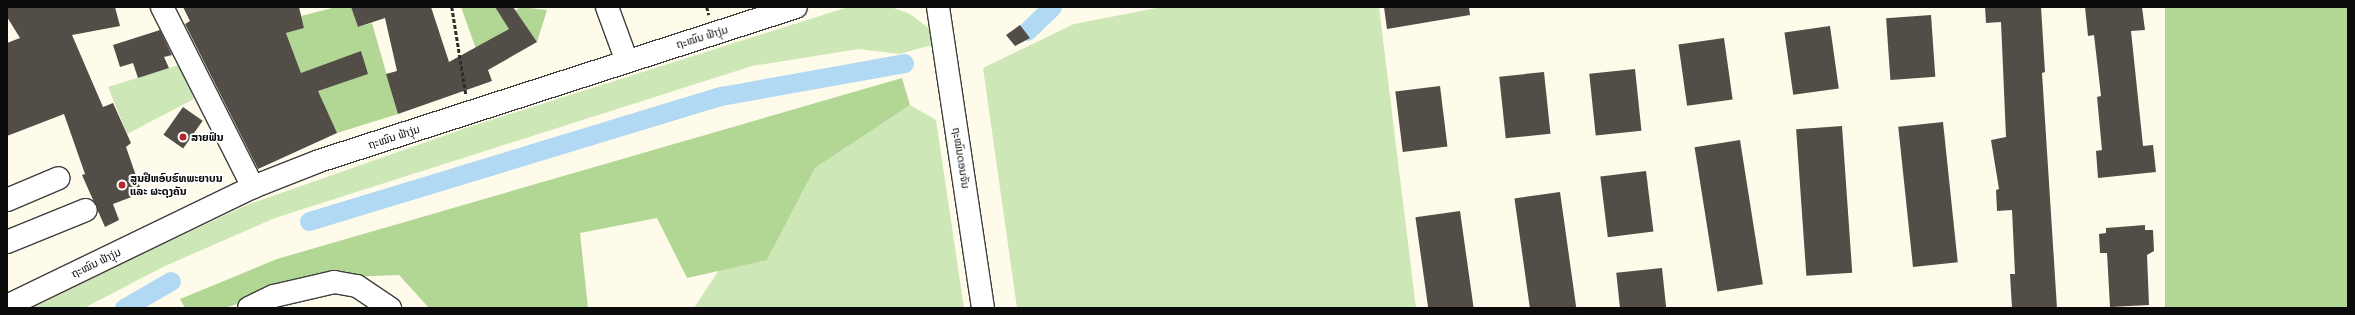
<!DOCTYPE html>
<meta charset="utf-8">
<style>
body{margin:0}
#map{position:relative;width:2355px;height:315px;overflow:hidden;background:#fefbea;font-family:Georgia,"Noto Sans Lao",serif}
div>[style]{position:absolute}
.green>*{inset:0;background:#cee7b6}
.forest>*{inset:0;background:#b2d795;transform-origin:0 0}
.canal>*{height:19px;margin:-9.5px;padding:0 9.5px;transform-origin:9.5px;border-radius:9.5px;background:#b1d9f4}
.building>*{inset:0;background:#534d48;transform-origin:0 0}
.path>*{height:2.5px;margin-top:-1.25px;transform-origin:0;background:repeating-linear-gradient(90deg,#2d2d2d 0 4px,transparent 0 6px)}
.roads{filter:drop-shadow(1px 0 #3e3e3e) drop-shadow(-1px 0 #3e3e3e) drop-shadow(0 1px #3e3e3e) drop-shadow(0 -1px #3e3e3e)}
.minor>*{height:22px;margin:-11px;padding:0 11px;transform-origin:11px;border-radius:11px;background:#fff}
.dots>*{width:11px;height:11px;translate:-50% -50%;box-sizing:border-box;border:2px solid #fff;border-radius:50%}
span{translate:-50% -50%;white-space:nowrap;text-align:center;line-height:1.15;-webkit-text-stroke:4px #fff;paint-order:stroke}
.street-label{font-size:11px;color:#0b0b0b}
.poi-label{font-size:11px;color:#0b0b0b;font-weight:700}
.left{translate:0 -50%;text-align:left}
.frame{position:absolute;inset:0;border:8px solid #0b0b0b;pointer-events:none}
</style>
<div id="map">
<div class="green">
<div style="clip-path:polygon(848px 7px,891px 7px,910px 14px,931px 30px,932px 45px,899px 54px,859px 49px,752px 66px,275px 218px,165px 266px,84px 308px,26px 308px,247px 205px,469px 127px)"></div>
<div style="clip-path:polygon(1162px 7px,1379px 7px,1416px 308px,1017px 308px,983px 68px,1074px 24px)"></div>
<div style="clip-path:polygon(179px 65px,194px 99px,127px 134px,108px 87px)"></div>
<div style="clip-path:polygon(910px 105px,936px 120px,964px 308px,694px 308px,719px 270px,767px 260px,815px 168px)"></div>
</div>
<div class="forest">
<div style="clip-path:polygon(336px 7px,351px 7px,358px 27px,372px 23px,398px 114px,337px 133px,310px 97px,286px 33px,304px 28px,301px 16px)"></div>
<div style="clip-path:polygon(461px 7px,495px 7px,502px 18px,521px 7px,547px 10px,537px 42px,522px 21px,476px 49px)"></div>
<div style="left:2165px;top:7px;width:183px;height:302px"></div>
<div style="clip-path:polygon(902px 78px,910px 105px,815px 168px,767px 260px,687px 278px,657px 218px,580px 233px,588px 308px,429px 308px,399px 275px,324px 278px,224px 308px,185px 308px,180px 299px,277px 259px)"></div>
</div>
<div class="canal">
<div style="left:1027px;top:31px;width:35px;rotate:-44deg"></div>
<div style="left:309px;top:221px;width:431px;rotate:-16.9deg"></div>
<div style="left:721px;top:96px;width:186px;rotate:-10.2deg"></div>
<div style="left:124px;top:308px;width:54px;rotate:-29.9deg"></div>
</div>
<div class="building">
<div style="clip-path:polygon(7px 7px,115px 7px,120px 26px,72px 35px,103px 107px,113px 103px,131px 143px,126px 147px,142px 193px,113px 204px,119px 220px,105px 227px,82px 175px,85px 174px,64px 114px,7px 136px,7px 43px,20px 38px,7px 17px)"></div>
<div style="clip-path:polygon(183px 7px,299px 7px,304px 28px,286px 33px,301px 73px,361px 51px,368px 74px,318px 91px,337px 133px,258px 169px,185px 24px,190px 21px)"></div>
<div style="clip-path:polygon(351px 7px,431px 7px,449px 62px,509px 29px,495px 7px,513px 7px,537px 42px,488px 70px,492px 81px,398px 114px,386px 74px,397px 71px,385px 18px,358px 27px)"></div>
<div style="clip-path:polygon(1384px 7px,1469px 7px,1470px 15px,1387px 29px)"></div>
<div style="clip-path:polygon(1985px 7px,2041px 7px,2045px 72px,2042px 73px,2057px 308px,2012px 308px,2010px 274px,2015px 274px,2012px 210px,1997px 211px,1996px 190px,1999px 189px,1991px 140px,2006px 137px,2001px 22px,1986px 23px)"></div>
<div style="clip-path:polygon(2085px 7px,2142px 7px,2145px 30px,2131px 31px,2143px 146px,2153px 145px,2156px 172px,2098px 178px,2096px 151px,2102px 150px,2097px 97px,2101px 96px,2094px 35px,2088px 36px)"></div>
<div style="left:1931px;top:15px;width:62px;height:45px;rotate:86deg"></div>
<div style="clip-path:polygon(1020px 25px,1030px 38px,1015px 46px,1006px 35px)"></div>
<div style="left:1830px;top:26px;width:63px;height:46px;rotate:82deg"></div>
<div style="clip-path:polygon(160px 30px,172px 55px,164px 57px,169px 68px,138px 78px,133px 63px,120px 67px,113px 45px)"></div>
<div style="left:1724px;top:38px;width:62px;height:46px;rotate:82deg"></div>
<div style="left:1635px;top:69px;width:62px;height:46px;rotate:84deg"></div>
<div style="left:1544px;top:72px;width:62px;height:45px;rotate:84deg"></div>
<div style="left:1440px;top:86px;width:61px;height:45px;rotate:83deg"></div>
<div style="left:183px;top:107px;width:24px;height:34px;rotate:35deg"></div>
<div style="left:1943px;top:122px;width:141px;height:45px;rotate:84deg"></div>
<div style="left:1842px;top:126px;width:147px;height:46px;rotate:86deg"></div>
<div style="left:1740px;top:140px;width:146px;height:46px;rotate:81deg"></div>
<div style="left:1646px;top:171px;width:61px;height:46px;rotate:83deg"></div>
<div style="left:1560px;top:192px;width:117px;height:46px;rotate:82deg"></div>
<div style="left:1460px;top:211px;width:98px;height:45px;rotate:82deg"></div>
<div style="clip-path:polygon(2145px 225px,2145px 230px,2153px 230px,2154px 251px,2147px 255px,2149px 305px,2110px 307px,2107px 253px,2100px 253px,2099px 234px,2106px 233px,2106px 228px)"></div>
<div style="left:1662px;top:268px;width:40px;height:46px;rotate:84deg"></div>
</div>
<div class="path">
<div style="left:452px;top:7px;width:88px;rotate:80.9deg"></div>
<div style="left:707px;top:7px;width:8px;rotate:76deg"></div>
</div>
<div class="roads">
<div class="minor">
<div style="left:162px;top:7px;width:202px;rotate:63.2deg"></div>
<div style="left:607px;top:7px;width:55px;rotate:69.9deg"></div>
<div style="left:938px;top:7px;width:304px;rotate:81.5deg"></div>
<div style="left:7px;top:200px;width:56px;rotate:-22.9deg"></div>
<div style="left:7px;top:242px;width:85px;rotate:-22.1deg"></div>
<div style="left:7px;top:306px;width:273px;rotate:-25.8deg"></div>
<div style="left:253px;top:187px;width:71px;rotate:-21.5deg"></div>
<div style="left:319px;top:161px;width:501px;rotate:-17.89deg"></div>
<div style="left:249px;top:308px;width:28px;rotate:-26deg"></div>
<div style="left:274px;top:296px;width:62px;rotate:-13.1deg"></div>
<div style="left:334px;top:282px;width:23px;rotate:10deg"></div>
<div style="left:357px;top:286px;width:40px;rotate:34deg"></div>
</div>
</div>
<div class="dots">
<div style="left:183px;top:137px;background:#b6282d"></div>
<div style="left:122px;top:185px;background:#b6282d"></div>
</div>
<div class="street-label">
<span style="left:702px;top:37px;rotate:-17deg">ຖະໝົນ ຟ້າງຸ່ມ</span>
<span style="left:394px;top:137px;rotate:-18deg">ຖະໝົນ ຟ້າງຸ່ມ</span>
<span style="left:961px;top:158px;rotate:81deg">ຖະໝົນດອນຈັນ</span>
<span style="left:96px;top:263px;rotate:-26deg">ຖະໝົນ ຟ້າງຸ່ມ</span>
</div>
<div class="poi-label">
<span class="left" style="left:191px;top:137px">ສາຍຟົນ</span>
<span class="left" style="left:130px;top:185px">ສູນຢຶຫອົບຮົທພະຍາບນ<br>ແລະ ຜະດຸງຄັນ</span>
</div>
<div class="frame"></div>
</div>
